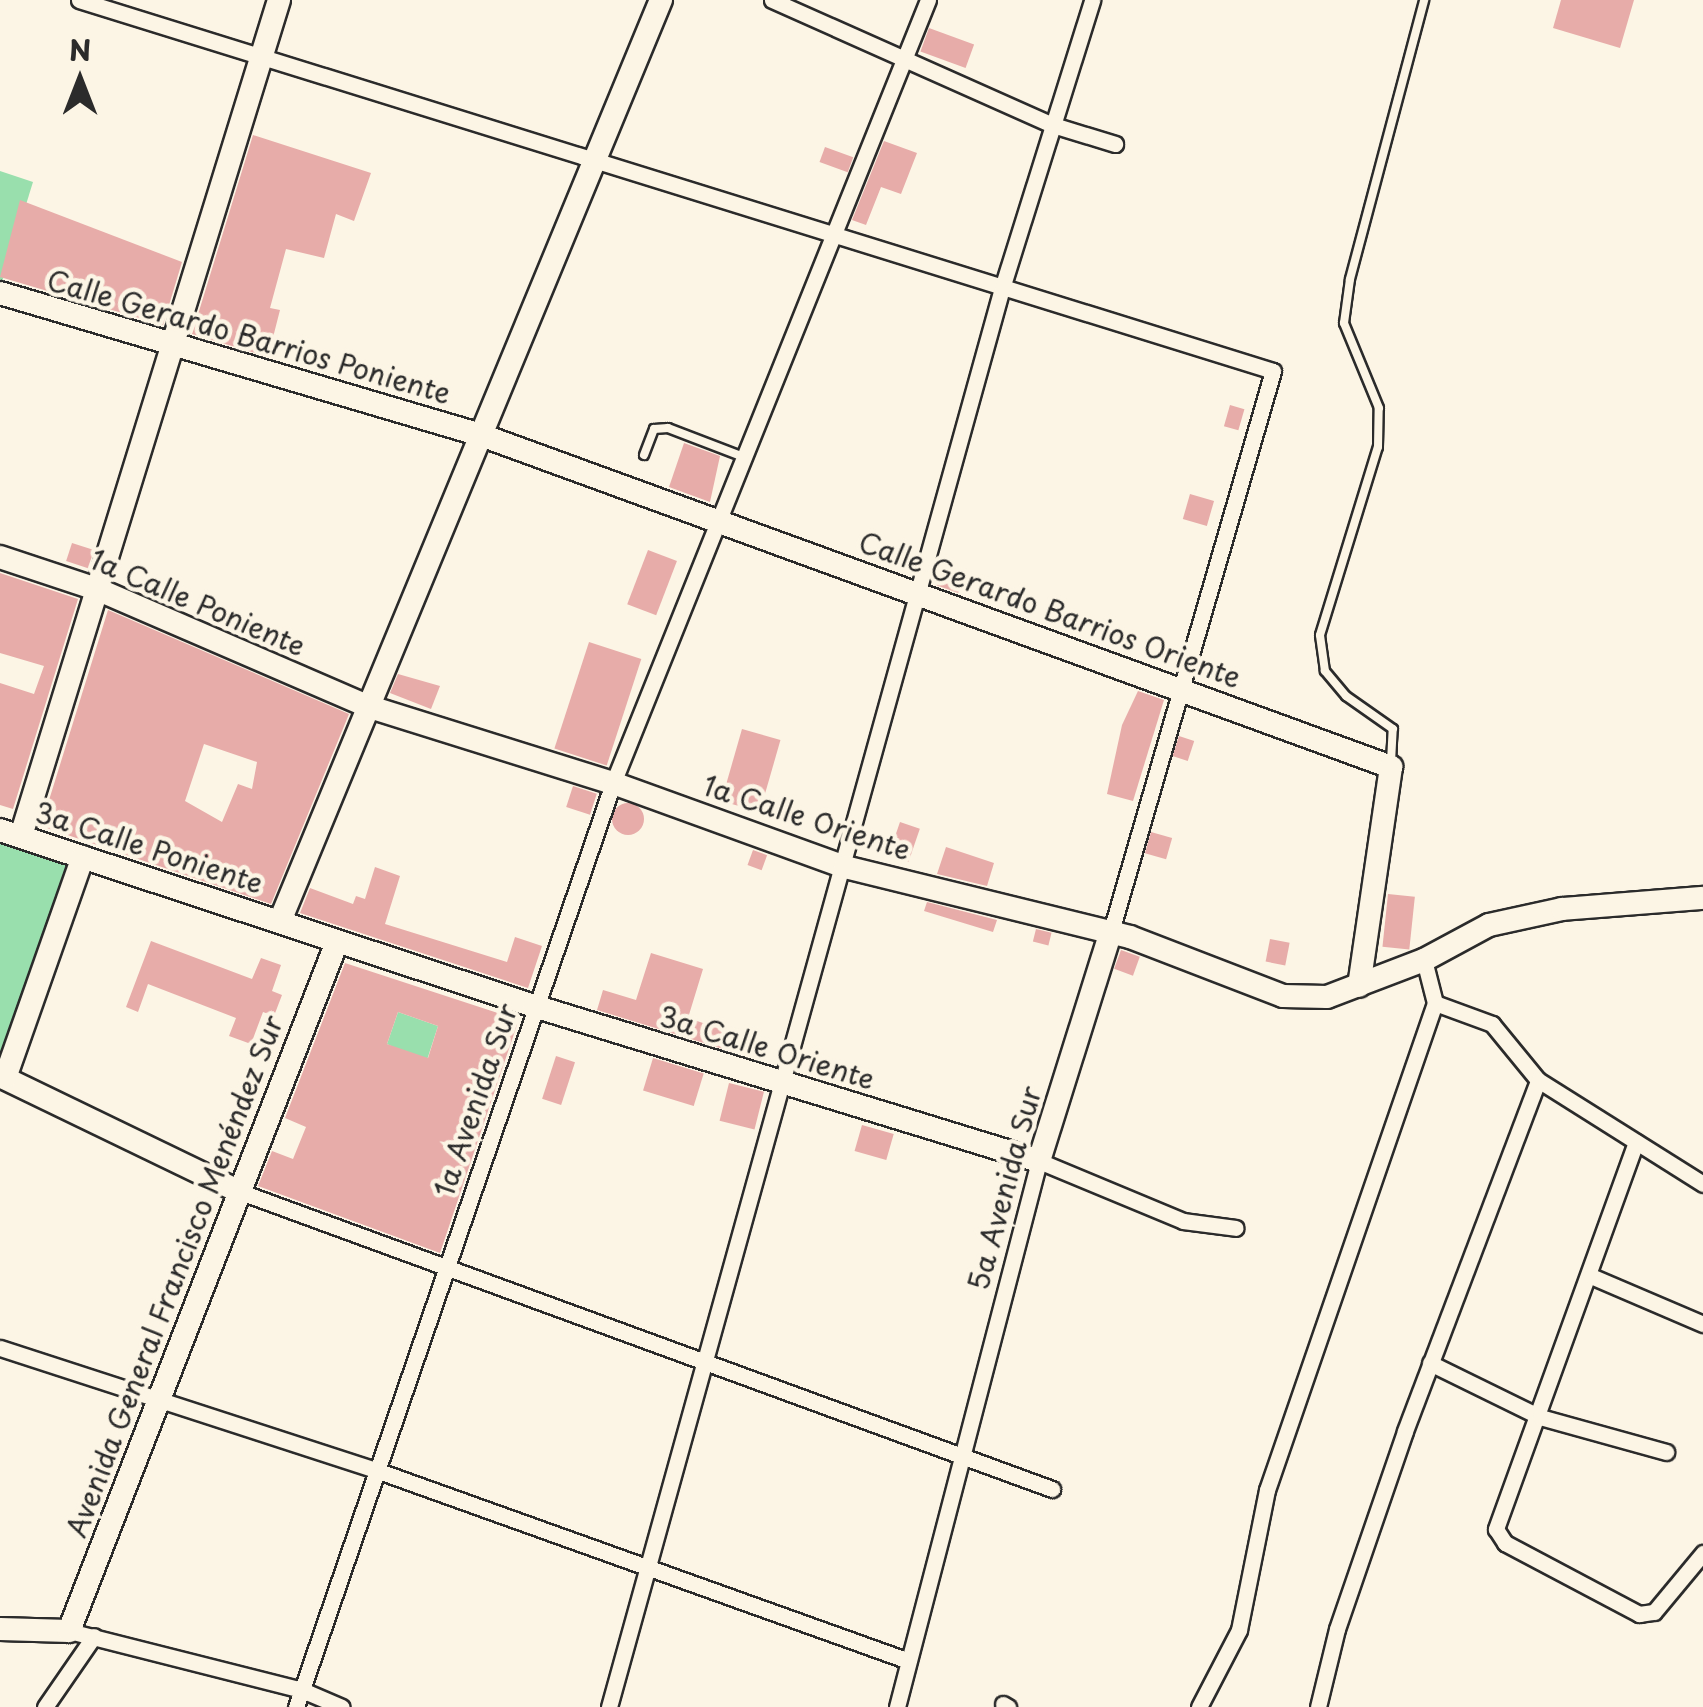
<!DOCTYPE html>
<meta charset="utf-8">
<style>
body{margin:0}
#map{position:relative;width:1703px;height:1707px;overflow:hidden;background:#fcf5e5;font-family:"Playpen Sans",sans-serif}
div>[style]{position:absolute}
.green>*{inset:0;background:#99dfad}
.building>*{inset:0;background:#e7aca9;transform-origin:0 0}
.round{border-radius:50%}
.roads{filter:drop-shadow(2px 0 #2b2b2b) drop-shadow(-2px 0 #2b2b2b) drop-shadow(0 2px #2b2b2b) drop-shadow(0 -2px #2b2b2b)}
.lane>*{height:8px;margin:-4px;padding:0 4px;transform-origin:4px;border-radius:4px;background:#fcf5e5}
.street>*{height:15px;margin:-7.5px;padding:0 7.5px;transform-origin:7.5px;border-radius:7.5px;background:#fcf5e5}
.secondary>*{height:22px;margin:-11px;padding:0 11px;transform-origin:11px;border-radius:11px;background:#fcf5e5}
span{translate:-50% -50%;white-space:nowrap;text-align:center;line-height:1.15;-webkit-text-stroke:9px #fcf5e5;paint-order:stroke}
.street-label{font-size:28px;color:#2b2b2b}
.north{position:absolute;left:30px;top:30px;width:100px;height:100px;-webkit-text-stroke:8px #fcf5e5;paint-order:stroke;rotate:0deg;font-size:28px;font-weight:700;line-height:40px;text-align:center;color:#2b2b2b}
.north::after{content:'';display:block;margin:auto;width:35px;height:45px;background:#2b2b2b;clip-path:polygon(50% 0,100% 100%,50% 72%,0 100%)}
</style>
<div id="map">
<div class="green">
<div style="clip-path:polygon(0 171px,33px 182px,2px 282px,0 281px)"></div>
<div style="clip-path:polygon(0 837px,71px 860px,3px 1056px,0 1055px)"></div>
<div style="clip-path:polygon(398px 1012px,438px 1026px,426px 1063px,387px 1044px)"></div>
</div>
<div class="building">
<div style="clip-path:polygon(1561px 0,1634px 0,1620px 48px,1553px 28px)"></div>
<div style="left:929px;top:28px;width:48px;height:25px;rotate:20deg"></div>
<div style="clip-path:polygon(253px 135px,371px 173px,354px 221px,336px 214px,324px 258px,286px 249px,270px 308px,280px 310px,268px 357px,192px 334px)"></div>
<div style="clip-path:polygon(884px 141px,917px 153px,901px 194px,881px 187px,866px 225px,852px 220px)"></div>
<div style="left:825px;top:147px;width:30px;height:16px;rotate:20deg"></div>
<div style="clip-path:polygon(20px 200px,182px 262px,163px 325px,0 277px)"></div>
<div style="left:1230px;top:405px;width:15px;height:22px;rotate:16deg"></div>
<div style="clip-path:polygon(684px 443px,720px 456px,710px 502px,669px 487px)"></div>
<div style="left:1190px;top:494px;width:25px;height:26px;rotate:16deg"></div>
<div style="left:72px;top:543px;width:23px;height:19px;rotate:18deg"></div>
<div style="left:648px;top:550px;width:31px;height:58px;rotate:21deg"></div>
<div style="clip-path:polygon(0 573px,78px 599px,13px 809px,0 805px,0 683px,34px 694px,44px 666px,0 653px)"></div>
<div style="left:941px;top:573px;width:23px;height:13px;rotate:20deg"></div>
<div style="clip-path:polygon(evenodd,108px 610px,349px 714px,271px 904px,41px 826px,108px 610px,204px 744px,257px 762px,252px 789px,238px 784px,222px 822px,185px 801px,204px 744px)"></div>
<div style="left:589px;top:642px;width:55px;height:112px;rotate:18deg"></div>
<div style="clip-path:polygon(398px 674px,440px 686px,431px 709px,390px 693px)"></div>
<div style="clip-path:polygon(1138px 691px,1164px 700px,1133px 801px,1107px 794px,1122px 725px)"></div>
<div style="left:742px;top:729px;width:40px;height:75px;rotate:16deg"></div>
<div style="left:1179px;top:736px;width:16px;height:21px;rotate:18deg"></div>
<div style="left:573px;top:786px;width:25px;height:22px;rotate:18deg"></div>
<div class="round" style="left:612px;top:803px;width:32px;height:32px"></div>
<div style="left:900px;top:822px;width:21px;height:35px;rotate:19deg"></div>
<div style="left:1151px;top:832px;width:22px;height:22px;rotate:16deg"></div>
<div style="clip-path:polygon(946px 847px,994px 863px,987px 886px,937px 874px)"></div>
<div style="left:753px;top:850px;width:15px;height:16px;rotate:20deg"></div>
<div style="clip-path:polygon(375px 867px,400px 876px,385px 924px,507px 962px,515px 937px,542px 946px,528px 988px,300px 913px,310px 888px,353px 904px,356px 896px,365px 899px)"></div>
<div style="left:1388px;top:894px;width:27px;height:53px;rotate:6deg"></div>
<div style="clip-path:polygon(927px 902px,997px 920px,993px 932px,924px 911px)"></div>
<div style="left:1036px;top:929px;width:16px;height:13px;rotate:14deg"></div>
<div style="left:1270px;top:939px;width:20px;height:23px;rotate:11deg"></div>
<div style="clip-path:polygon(151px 941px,252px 979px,261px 958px,281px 965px,272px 991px,282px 995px,274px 1016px,263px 1012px,251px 1044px,229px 1036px,236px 1018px,148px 984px,138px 1012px,126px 1007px)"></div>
<div style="left:1121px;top:950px;width:20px;height:20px;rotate:20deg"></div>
<div style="clip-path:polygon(651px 953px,703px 969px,688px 1018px,739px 1035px,733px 1052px,597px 1010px,603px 990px,636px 1000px)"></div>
<div style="clip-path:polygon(evenodd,345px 963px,513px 1018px,517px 1025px,440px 1253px,258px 1186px,272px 1151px,293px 1159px,306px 1127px,285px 1118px,345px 963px,398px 1012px,438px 1026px,428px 1058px,387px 1044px,398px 1012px)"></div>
<div style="left:556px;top:1056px;width:20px;height:45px;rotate:18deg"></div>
<div style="left:653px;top:1058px;width:53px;height:34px;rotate:17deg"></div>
<div style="left:729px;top:1083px;width:36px;height:39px;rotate:14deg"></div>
<div style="left:862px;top:1125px;width:33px;height:27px;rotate:16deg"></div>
</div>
<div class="roads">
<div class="lane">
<div style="left:644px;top:455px;width:28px;rotate:-69deg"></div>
<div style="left:654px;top:429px;width:14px;rotate:-4deg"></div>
<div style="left:668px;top:428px;width:81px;rotate:20.9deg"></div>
<div style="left:1391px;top:762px;width:33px;rotate:-87deg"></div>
<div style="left:1393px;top:729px;width:57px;rotate:-144.9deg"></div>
<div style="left:1346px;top:696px;width:33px;rotate:-130deg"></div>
<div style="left:1325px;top:671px;width:36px;rotate:-98deg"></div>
<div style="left:1320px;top:635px;width:197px;rotate:-72.9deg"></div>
<div style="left:1378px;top:447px;width:39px;rotate:-89deg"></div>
<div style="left:1379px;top:408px;width:92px;rotate:-112.4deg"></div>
<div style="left:1344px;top:323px;width:44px;rotate:-82.2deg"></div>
<div style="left:1350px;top:279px;width:289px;rotate:-75.1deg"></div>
</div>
<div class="street">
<div style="left:79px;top:0;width:1250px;rotate:17.26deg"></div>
<div style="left:1273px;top:371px;width:583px;rotate:106.13deg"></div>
<div style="left:772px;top:0;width:308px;rotate:24deg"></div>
<div style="left:1053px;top:125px;width:65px;rotate:17deg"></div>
<div style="left:1435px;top:1003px;width:61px;rotate:20.2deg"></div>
<div style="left:1492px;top:1024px;width:72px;rotate:50.6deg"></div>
<div style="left:1538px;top:1080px;width:195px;rotate:32.2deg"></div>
<div style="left:1636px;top:1142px;width:412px;rotate:109.9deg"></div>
<div style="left:1496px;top:1529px;width:17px;rotate:57deg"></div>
<div style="left:1505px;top:1543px;width:152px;rotate:27.9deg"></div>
<div style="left:1639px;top:1614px;width:15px;rotate:-8deg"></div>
<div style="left:1654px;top:1612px;width:77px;rotate:-50.3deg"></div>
<div style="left:238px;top:1191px;width:867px;rotate:20.11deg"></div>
<div style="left:1591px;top:1276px;width:122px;rotate:23.2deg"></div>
<div style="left:0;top:1348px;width:392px;rotate:18deg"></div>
<div style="left:373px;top:1469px;width:569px;rotate:19.71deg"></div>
<div style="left:1430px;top:1363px;width:123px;rotate:26.1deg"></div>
<div style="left:1540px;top:1417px;width:131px;rotate:15.5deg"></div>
<div style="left:69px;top:1631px;width:240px;rotate:14.2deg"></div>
<div style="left:302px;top:1690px;width:43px;rotate:23deg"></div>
<div style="left:1003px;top:1704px;width:6px;rotate:31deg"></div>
<div style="left:45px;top:1707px;width:86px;rotate:-55.4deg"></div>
<div style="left:296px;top:1707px;width:977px;rotate:-71.06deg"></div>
<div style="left:613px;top:783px;width:844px;rotate:-68.09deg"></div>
<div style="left:609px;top:1707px;width:1472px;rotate:-74.52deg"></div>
<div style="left:1002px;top:288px;width:302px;rotate:-72.6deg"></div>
<div style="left:897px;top:1707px;width:564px;rotate:-75.42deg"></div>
<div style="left:1039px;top:1161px;width:156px;rotate:22.6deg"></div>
<div style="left:1183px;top:1221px;width:53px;rotate:7.5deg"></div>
<div style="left:1199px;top:1707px;width:87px;rotate:-62.5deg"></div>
<div style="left:1239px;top:1630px;width:143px;rotate:-78.7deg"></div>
<div style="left:1267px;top:1490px;width:515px;rotate:-70.97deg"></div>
<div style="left:1435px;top:1003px;width:44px;rotate:-104.3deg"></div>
<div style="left:1318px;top:1707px;width:80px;rotate:-76.3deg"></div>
<div style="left:1337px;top:1629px;width:209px;rotate:-71deg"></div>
<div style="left:1405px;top:1431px;width:375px;rotate:-69.2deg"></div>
</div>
<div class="secondary">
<div style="left:0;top:293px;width:502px;rotate:16.45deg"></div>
<div style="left:481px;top:435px;width:969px;rotate:20.04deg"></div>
<div style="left:1391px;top:767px;width:221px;rotate:98.3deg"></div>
<div style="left:0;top:557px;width:104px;rotate:18.4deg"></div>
<div style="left:99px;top:590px;width:295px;rotate:23.4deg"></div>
<div style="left:370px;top:707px;width:255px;rotate:17.4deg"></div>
<div style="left:613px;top:783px;width:247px;rotate:19.9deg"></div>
<div style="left:845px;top:867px;width:293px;rotate:13.8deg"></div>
<div style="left:1130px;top:937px;width:164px;rotate:21.1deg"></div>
<div style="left:1283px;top:996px;width:44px;rotate:1.3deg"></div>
<div style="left:1327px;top:997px;width:104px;rotate:-20.9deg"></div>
<div style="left:1424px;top:960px;width:74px;rotate:-28.3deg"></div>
<div style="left:1489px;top:925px;width:75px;rotate:-12.4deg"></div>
<div style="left:1562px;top:909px;width:141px;rotate:-4.5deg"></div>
<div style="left:0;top:830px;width:562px;rotate:18.24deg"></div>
<div style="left:534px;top:1006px;width:528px;rotate:17.06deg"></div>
<div style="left:1039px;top:1161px;width:241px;rotate:-72.6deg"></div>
<div style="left:21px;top:836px;width:875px;rotate:-72.85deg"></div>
<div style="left:280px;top:921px;width:997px;rotate:-67.53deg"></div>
<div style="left:0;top:1076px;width:264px;rotate:25.8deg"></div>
<div style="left:5px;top:1078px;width:234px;rotate:-70.6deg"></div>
<div style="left:0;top:1629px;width:69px;rotate:1.7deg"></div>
<div style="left:69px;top:1631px;width:739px;rotate:-68.75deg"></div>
</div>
</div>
<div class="street-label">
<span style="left:249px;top:336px;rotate:16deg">Calle Gerardo Barrios Poniente</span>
<span style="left:198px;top:602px;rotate:23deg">1a Calle Poniente</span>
<span style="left:1050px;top:609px;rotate:20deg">Calle Gerardo Barrios Oriente</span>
<span style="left:807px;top:817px;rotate:18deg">1a Calle Oriente</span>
<span style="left:149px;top:847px;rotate:18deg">3a Calle Poniente</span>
<span style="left:767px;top:1047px;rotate:17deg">3a Calle Oriente</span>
<span style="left:475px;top:1100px;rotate:-71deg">1a Avenida Sur</span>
<span style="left:1004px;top:1188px;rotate:-75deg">5a Avenida Sur</span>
<span style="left:174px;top:1276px;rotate:-69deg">Avenida General Francisco Menéndez Sur</span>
</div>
<div class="north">N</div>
</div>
